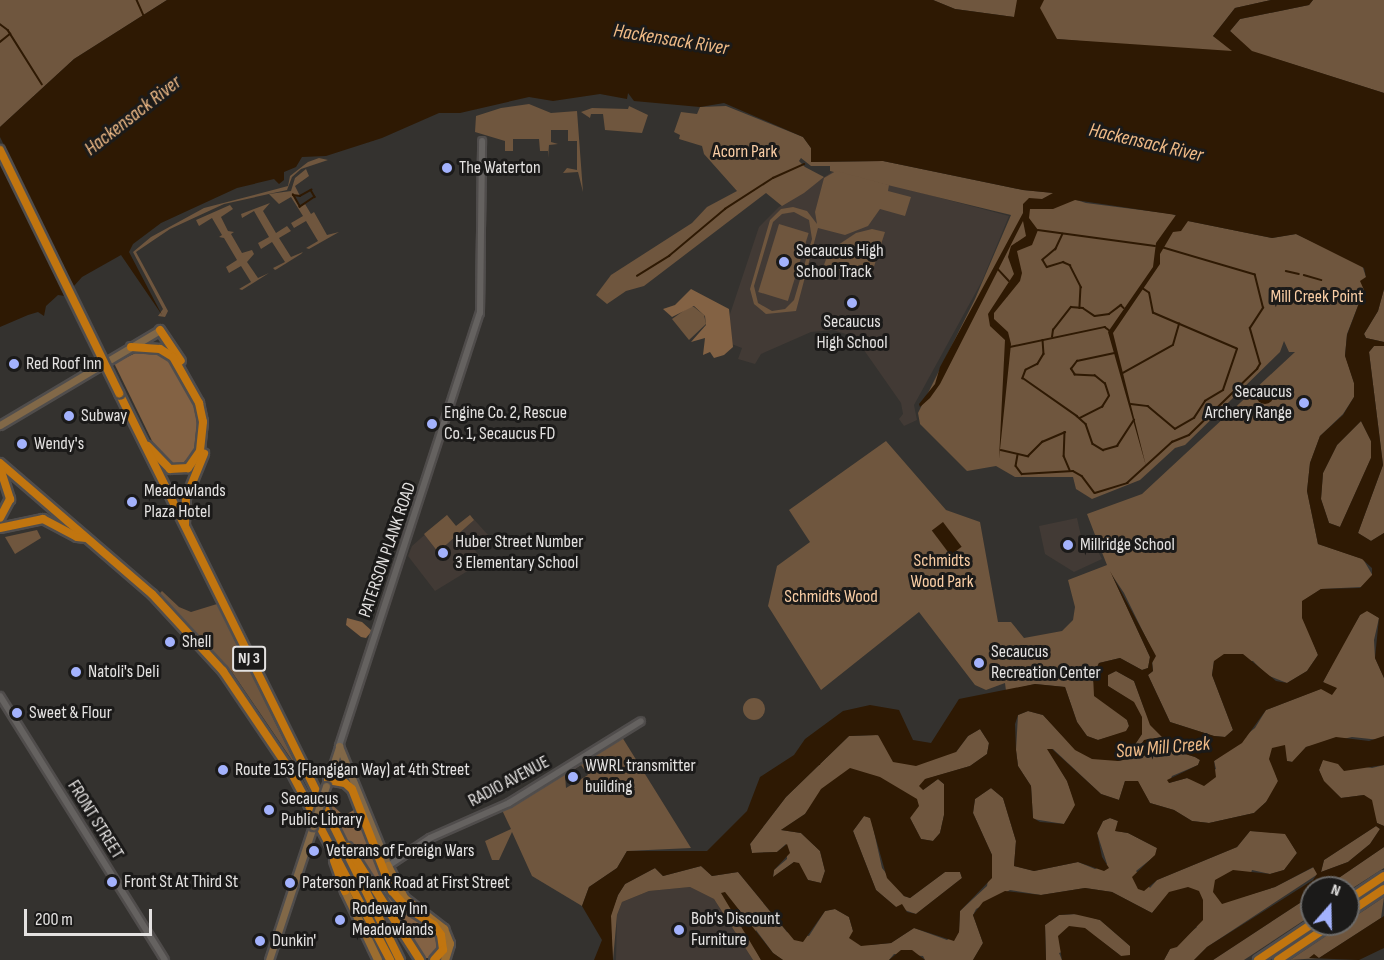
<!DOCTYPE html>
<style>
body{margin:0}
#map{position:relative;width:1384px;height:960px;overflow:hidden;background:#34322f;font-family:"Sofia Sans Condensed",sans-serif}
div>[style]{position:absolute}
.built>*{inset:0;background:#423a35}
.green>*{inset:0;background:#6f563e;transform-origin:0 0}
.round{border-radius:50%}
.forest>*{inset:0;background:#836244}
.water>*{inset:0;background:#2e1903;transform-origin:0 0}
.pier>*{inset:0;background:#34322f}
.stream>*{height:1.5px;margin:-0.75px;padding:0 0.75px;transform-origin:0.75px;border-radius:0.75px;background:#2e1903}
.roads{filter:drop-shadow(2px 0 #504d4c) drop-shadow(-2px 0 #504d4c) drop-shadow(0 2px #504d4c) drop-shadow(0 -2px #504d4c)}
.tertiary>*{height:6px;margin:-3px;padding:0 3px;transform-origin:3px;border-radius:3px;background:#656260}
.secondary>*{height:7px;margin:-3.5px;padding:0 3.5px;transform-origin:3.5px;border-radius:3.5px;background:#816848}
.primary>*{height:8px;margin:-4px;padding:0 4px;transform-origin:4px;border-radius:4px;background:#9c6d2f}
.motorway>*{height:8px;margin:-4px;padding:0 4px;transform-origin:4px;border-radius:4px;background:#c1750f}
.bridges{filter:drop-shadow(2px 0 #504d4c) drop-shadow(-2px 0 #504d4c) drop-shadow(0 2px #504d4c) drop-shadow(0 -2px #504d4c)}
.secondary-bridge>*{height:7px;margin:-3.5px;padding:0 3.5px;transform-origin:3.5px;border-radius:3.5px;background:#816848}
.motorway-bridge>*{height:8px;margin:-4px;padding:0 4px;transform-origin:4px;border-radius:4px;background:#c1750f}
.dots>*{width:16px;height:16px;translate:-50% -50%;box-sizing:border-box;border:3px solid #1b1a19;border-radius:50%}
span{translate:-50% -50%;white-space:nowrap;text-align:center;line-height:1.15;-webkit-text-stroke:6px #1b1a19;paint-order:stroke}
.shield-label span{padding:2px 4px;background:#1b1a19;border:2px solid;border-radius:4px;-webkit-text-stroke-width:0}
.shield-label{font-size:16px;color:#e4e2e1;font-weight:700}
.park-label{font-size:18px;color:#facea5}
.poi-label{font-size:18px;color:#e4e2e1}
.left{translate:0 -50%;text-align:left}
.right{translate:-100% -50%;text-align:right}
.street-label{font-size:18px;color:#e4e2e1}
.water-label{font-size:20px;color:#f0bb87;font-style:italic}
.north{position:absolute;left:1300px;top:876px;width:60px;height:60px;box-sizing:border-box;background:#1b1a19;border:2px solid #6b6a69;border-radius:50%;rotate:20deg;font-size:16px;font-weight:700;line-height:24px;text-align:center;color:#e4e2e1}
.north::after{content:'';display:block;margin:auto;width:21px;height:27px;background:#a3b2fd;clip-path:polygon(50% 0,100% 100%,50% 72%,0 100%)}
.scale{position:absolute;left:24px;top:909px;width:128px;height:27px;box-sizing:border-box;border:3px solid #e4e2e1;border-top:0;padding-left:8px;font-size:18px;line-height:21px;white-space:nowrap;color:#e4e2e1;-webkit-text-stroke:4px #1b1a19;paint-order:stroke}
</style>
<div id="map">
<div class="built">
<div style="clip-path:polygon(835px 170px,1009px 216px,982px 281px,914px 405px,917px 420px,904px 426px,899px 419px,903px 414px,901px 403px,859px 343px,849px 335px,833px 330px,811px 332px,761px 354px,755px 364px,738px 359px,742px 348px,729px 343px,727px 323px,759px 227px,779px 207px)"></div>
<div style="clip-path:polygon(447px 515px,456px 526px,470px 515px,489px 536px,474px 549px,484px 561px,435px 591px,408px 556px,412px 546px)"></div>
<div style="clip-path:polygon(1077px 518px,1081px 536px,1090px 536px,1102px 559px,1074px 572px,1045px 554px,1039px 526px)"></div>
<div style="clip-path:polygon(690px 887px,714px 899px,753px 960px,616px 960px,617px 915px,622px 902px,649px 891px)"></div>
</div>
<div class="green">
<div style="clip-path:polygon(0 0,167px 0,74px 59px,0 127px)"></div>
<div style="clip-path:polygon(933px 0,1271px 0,1235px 8px,1213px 36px,1234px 51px,1242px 43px,1230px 31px,1240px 19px,1309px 5px,1313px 0,1384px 0,1384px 93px,1273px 58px,1057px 39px,1014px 17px,955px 9px)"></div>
<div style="clip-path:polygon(529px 104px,551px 113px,577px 111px,583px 192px,578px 172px,563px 173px,567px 168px,577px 170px,577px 141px,568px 141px,568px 130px,551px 130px,551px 142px,558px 144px,549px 145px,548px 158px,548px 151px,540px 151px,539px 139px,513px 139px,513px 151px,505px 151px,505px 141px,475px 132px,476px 116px,501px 108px)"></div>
<div style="clip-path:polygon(629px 106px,648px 115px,642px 133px,605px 130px,603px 114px,591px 114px,590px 118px,581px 112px,592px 108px,628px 109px)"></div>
<div style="clip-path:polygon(726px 106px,803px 137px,811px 148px,811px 162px,883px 161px,1023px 190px,1054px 193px,1086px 203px,1172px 214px,1188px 221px,1272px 238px,1296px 234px,1362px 265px,1366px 277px,1364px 290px,1347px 334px,1345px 355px,1354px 383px,1354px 397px,1343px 414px,1320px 436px,1310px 463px,1307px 491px,1318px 544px,1363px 559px,1373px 576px,1361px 587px,1321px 589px,1303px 601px,1303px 617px,1318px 655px,1307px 671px,1287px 683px,1267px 675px,1253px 661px,1214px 661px,1212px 675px,1233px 730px,1225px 737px,1214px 736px,1170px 722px,1148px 675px,1153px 671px,1151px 648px,1124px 593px,1112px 575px,1150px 657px,1148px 668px,1142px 670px,1120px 658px,1099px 663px,1093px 675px,1092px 680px,1127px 720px,1129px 726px,1126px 732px,1098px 740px,1087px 736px,1077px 722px,1065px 687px,1035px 684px,1006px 691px,1005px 683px,986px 690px,975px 685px,919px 612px,821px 690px,768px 606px,777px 566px,810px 542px,789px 510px,886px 441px,946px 510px,980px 522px,998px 622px,1011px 622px,1024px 638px,1062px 631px,1073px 620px,1075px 607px,1068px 580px,1107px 565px,1099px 545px,1090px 550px,1087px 546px,1097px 540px,1087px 514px,1142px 494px,1295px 352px,1289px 352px,1284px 341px,1280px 352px,1185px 445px,1175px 448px,1140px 480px,1092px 499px,1076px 489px,1073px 477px,1015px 477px,996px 466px,967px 471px,920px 424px,918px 413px,975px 299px,1011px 215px,830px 171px,830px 166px,811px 166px,801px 158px,799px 161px,805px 167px,824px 177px,804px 193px,782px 206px,766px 193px,644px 286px,626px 291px,607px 304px,596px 295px,611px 275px,692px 223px,707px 207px,737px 191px,704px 154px,702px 146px,679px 139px,680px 135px,674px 132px,681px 112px,697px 114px,700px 107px)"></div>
<div style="clip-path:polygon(319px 158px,328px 160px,301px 169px,292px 177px,287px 190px,224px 204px,170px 229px,136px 252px,168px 311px,165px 317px,158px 316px,163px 309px,133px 252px,151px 237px,204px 208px,288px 186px,290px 176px,308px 162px)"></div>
<div style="clip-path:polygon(306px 169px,309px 176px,295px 186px,300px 196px,293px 195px,300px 207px,305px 204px,311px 214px,314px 212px,327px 235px,339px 232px,309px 249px,306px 248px,318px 241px,306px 221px,294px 228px,291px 223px,303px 216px,291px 197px,279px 204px,269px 194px,291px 191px,295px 178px)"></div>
<div style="clip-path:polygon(evenodd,836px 171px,889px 185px,888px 191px,911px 197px,905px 216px,880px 209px,868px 226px,845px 235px,818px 228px,796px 311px,766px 314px,754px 304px,750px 289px,770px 220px,781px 209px,793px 207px,807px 211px,817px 224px,815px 212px,824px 178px,836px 171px,794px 212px,809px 220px,812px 239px,794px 300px,785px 309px,772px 311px,758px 303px,754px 286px,773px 222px,782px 214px,794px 212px)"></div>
<div style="clip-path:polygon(270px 203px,263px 211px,276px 233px,287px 226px,291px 231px,279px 238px,291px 257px,303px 252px,301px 254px,277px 269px,275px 270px,273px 268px,285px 262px,272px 242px,261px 249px,258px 243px,269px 237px,254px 211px,242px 218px,241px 214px)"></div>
<div style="clip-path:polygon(230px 205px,233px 209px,221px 217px,228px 231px,234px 232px,231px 234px,242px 253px,252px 250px,254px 254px,247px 262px,258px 278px,269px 273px,242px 290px,239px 289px,251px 282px,241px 266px,229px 273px,226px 267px,237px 260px,224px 238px,219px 237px,222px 235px,212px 218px,199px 226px,196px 220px)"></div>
<div style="left:779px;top:224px;width:31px;height:71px;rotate:17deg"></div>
<div style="clip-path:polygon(872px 229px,885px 232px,871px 276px,866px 279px,824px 265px,829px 251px,856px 233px)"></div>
<div style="clip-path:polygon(1384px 289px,1384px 342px,1366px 338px,1364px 334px,1378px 311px)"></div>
<div style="clip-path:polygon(689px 307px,694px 307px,704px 315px,706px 324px,689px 340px,672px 319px)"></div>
<div style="clip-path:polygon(1374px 346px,1384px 346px,1384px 533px,1371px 541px,1358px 533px,1383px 465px,1369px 352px)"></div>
<div style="clip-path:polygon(1361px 421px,1371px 441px,1371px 458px,1340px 527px,1329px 523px,1321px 499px,1323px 473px,1337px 445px)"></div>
<div style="clip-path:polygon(447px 515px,456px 526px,470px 515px,474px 520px,438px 552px,424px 534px)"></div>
<div style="clip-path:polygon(37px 530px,41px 538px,15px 554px,5px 537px)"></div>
<div style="clip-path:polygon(162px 591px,179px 607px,191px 612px,217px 604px,298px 769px,232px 672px,159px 594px)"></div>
<div style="clip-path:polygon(1367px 610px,1379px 618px,1374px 640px,1375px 658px,1384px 678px,1384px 736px,1380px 740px,1352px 737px,1306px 747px,1293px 762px,1287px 761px,1285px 755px,1275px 772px,1278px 781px,1275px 791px,1266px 802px,1254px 813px,1209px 823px,1192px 821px,1174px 810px,1150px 803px,1138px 782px,1125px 781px,1119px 800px,1101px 794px,1053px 749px,1048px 749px,1067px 781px,1076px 805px,1064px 824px,1033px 819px,1031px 786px,1018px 766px,1016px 750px,1018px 715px,1028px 711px,1043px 715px,1063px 736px,1118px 761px,1172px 750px,1195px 757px,1200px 760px,1198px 765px,1172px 776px,1169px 783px,1187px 778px,1194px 780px,1216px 769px,1214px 761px,1255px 728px,1266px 710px,1328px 686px,1323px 682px,1341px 647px,1360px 615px)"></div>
<div style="clip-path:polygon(1116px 671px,1134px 681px,1145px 711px,1162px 737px,1145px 740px,1136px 752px,1132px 749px,1142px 734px,1142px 718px,1133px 702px,1108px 686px,1108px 675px)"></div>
<div class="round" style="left:743px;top:698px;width:22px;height:22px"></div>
<div style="clip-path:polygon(980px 729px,989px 743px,987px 754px,970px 766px,926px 779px,923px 790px,938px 779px,944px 784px,944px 815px,940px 833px,933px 841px,921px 839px,910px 818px,914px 809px,821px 793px,805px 814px,781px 830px,801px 833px,820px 851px,825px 871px,821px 883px,808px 880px,794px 862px,773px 877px,774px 870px,787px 859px,786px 844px,777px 852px,752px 853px,750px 844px,786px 797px,849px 736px,876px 735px,956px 752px,968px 736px)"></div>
<div style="clip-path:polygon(evenodd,622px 737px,691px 848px,627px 851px,617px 868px,589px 887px,582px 906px,532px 876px,512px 832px,499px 860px,492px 860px,485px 841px,511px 829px,502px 810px,622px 737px,581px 765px,588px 775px,566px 788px,565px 775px,581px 765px)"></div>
<div style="clip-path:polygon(1323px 759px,1372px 768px,1384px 765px,1384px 826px,1377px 823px,1364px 795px,1341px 798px,1323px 781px,1319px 770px)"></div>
<div style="clip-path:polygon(991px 788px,1003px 798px,1016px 841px,1014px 866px,1034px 871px,1078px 862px,1095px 869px,1107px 864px,1097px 833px,1103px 821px,1110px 818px,1118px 821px,1116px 831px,1128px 833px,1157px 848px,1156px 855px,1136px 871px,1150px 888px,1157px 880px,1237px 847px,1250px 831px,1285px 833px,1297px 853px,1284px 870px,1270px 874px,1252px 870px,1242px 897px,1275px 887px,1314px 867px,1318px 874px,1207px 947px,1194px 960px,1164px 960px,1170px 949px,1197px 927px,1161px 903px,1152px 913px,1112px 892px,1085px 888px,1041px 895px,1010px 890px,976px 909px,973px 915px,983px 943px,973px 960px,925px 960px,923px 956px,894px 954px,889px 960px,783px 960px,773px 953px,756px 930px,753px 944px,761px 960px,753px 960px,714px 899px,690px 887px,649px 891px,622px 902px,617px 915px,613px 960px,610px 916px,618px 895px,625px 884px,655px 868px,663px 876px,701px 866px,712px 876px,738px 872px,787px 932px,809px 936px,825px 911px,835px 909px,849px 917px,853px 931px,870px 945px,891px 943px,914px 928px,947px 940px,959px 932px,960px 911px,987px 886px,992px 855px,973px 813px,975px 799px)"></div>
<div style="clip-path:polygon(864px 816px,871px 818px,882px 868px,904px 896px,910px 898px,945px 872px,960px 872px,962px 878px,916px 914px,896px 907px,876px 890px,853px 831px)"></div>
<div style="clip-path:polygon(1376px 826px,1380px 829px,1370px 844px,1348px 862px,1321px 872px,1324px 860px)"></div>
<div style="clip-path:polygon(1384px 847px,1384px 868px,1348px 891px,1348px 888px,1324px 888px)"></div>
<div style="clip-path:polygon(1312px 895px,1312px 915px,1244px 960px,1213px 960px)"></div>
<div style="clip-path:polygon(1384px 897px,1381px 918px,1319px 958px,1290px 960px)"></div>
<div style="clip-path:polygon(1079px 914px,1100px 920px,1130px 946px,1130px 956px,1121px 956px,1100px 940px,1059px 953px,1062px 960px,1046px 960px,1045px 925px,1059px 915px)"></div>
</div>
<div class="forest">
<div style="clip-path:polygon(691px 289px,729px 309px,733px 347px,724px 355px,714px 358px,710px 352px,703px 355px,705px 338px,691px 342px,706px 325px,705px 316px,694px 306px,672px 317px,663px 309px,675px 305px)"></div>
<div style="clip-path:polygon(138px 352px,156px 352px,169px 358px,195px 402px,198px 437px,194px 453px,183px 463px,169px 464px,158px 453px,114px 363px)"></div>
<div style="clip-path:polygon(347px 618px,362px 622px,372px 631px,366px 638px,361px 637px,346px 625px)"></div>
<div style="clip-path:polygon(328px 801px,344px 816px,357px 808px,377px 860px,438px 934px,441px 946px,434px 958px,421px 958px,350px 847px)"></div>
</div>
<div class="water">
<div style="clip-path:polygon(evenodd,167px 0,933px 0,955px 9px,1014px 17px,1017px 0,1044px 0,1040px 8px,1057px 39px,1232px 51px,1213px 36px,1235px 8px,1271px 0,1313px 0,1309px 5px,1240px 19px,1230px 31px,1252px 51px,1384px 93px,1384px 289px,1378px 311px,1364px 334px,1366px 338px,1384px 342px,1384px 346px,1374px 346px,1369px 352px,1383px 465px,1358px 533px,1371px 541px,1384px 533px,1384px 678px,1375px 658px,1379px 618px,1367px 611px,1360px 615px,1323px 682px,1337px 688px,1332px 695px,1321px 689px,1266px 710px,1242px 743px,1214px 761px,1216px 777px,1204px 786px,1187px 778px,1169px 783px,1167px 780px,1198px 765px,1200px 760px,1195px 757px,1172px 750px,1118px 761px,1092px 759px,1075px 750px,1043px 715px,1028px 711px,1018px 715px,1015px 724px,1016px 750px,1018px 766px,1031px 786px,1033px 818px,1040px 822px,1064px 824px,1075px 805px,1067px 781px,1047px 749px,1052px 749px,1101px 794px,1119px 800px,1125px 781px,1138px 781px,1150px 803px,1174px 810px,1192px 821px,1209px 823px,1254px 813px,1266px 802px,1278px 781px,1269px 759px,1272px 748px,1285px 745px,1287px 761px,1292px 762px,1306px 747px,1336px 737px,1369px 741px,1384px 736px,1384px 765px,1344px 771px,1338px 764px,1323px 760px,1319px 770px,1324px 781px,1341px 798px,1364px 795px,1372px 800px,1377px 823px,1384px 826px,1384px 847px,1324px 888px,1312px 888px,1312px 895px,1213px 960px,1194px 960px,1207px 947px,1313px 880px,1317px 874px,1313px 867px,1275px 887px,1222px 904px,1213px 892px,1215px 880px,1233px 870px,1270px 874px,1284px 870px,1297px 853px,1285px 834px,1250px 831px,1237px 847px,1157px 880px,1144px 891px,1138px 889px,1132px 877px,1155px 855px,1157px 848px,1128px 833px,1115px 831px,1118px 821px,1110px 818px,1103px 821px,1097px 833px,1102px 857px,1109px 868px,1104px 871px,1078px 862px,1034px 871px,1014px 866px,1016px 841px,1003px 798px,991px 788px,975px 799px,973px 813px,992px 855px,992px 878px,960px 911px,959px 932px,954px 941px,914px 928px,891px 943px,861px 946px,849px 938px,853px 931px,849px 917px,835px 909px,825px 911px,803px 942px,794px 940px,738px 872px,712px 876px,701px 866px,663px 876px,655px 868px,625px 884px,618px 895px,611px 916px,613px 960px,594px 960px,602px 940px,582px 906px,589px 887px,617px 868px,627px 851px,707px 851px,747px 811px,760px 777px,794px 755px,805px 739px,843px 711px,870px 705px,899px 710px,913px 740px,931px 743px,959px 699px,1035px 684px,1065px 687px,1077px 722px,1087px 736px,1098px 740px,1126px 731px,1129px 726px,1127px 720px,1094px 696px,1093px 675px,1099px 663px,1120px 658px,1142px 670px,1148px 668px,1150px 657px,1110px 571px,1156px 656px,1152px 663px,1153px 671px,1148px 675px,1170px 722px,1214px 736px,1225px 737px,1233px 730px,1212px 675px,1214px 661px,1224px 654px,1243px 654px,1276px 681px,1287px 683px,1307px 671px,1318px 655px,1302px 618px,1302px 601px,1321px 589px,1360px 588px,1372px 575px,1372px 568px,1362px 559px,1318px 544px,1307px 491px,1310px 463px,1320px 436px,1343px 415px,1354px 397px,1354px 383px,1345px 356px,1347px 335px,1364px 290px,1360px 281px,1366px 277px,1364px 268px,1296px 234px,1272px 238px,1188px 221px,1181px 231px,1173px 232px,1160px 254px,1160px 264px,1113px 333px,1146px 466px,1108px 332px,1153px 267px,1156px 243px,1176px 215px,1075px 200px,1053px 209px,1030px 209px,1029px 218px,1038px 230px,1032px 245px,1017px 251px,1022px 273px,1020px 281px,994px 313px,994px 319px,1008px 332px,1011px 344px,999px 459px,1005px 340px,990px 326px,988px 314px,1014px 274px,1008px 257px,1011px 246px,1026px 236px,1023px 221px,940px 384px,930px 398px,920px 407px,919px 404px,935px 384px,940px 367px,1023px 213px,1023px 204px,1029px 198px,1042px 199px,1053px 193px,1023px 190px,883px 161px,811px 162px,811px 148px,803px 137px,724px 103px,700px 107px,634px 101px,628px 93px,627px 99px,600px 94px,553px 101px,529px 97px,460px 113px,439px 113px,382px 138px,326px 156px,302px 157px,296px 167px,284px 172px,284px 180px,279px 184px,274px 179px,237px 188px,161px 223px,133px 244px,129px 252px,162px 315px,121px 255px,82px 277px,65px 296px,58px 295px,46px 306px,44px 316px,38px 312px,28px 315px,0 327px,0 127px,74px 59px,167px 0,1361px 421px,1371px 441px,1371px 458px,1340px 527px,1329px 523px,1321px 499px,1323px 473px,1337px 445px,1361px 421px,167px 0,1116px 671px,1134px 681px,1150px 725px,1162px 737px,1144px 740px,1136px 752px,1132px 749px,1142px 734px,1142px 717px,1134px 702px,1108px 686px,1108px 675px,1116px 671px,167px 0,980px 729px,989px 743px,987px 754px,970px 766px,925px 779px,919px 786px,923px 790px,938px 779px,944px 784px,944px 815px,940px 833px,933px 841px,921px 839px,910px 818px,919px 806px,917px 799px,880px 777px,850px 768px,821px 789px,805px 814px,781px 830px,801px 833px,820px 851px,825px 871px,821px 883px,808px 880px,799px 863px,794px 862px,773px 877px,774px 870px,790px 853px,787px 844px,777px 852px,752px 853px,750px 844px,786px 797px,849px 736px,878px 735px,893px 762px,916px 766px,956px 752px,968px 736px,980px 729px,167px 0,864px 816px,870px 818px,887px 878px,904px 896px,910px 898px,945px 872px,960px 872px,962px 878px,916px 914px,907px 912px,902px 904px,896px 907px,876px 890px,853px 831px,864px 816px,167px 0,1376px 826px,1380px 829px,1370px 844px,1348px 862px,1321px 872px,1324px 860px,1376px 826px)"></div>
<div class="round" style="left:1256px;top:386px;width:18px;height:18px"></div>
<div style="left:943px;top:522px;width:31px;height:14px;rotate:53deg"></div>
<div style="clip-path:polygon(1188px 887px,1199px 891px,1203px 900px,1203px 920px,1177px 947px,1170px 949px,1164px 960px,1062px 960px,1058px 936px,1069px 926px,1085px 928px,1121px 956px,1130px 955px,1130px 946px,1100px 920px,1074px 914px,1059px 915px,1045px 925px,1046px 960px,973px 960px,983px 943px,973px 915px,983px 902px,1005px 891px,1041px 895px,1085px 888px,1112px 892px,1152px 913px,1169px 892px)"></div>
<div style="clip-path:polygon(725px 892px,773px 953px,783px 960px,761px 960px,721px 893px)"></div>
<div style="clip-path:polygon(1384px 916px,1384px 948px,1359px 960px,1309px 958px,1314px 954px,1319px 958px)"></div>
<div style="clip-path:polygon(901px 950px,912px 950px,925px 960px,889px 960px)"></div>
</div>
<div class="pier">
<div style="clip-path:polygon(0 137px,76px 291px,66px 299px,0 163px)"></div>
</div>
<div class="stream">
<div style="left:137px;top:0;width:17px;rotate:66deg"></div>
<div style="left:0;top:24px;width:10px;rotate:37deg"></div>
<div style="left:8px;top:30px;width:64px;rotate:57.8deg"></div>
<div style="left:0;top:42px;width:13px;rotate:-39deg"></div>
<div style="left:311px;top:190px;width:8px;rotate:60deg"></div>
<div style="left:315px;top:197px;width:18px;rotate:146deg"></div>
<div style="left:300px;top:207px;width:14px;rotate:-120deg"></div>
<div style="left:293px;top:195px;width:7px;rotate:8deg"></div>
<div style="left:300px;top:196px;width:13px;rotate:-29deg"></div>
<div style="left:1038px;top:230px;width:118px;rotate:7.8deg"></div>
<div style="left:1063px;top:234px;width:17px;rotate:115deg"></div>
<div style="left:1056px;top:249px;width:17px;rotate:140deg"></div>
<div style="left:1043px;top:260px;width:8px;rotate:60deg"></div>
<div style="left:1047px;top:267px;width:17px;rotate:-17deg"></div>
<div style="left:1063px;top:262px;width:8px;rotate:23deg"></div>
<div style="left:1070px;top:265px;width:25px;rotate:63deg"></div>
<div style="left:1081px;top:287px;width:21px;rotate:93deg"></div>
<div style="left:998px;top:269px;width:16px;rotate:47deg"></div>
<div style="left:1286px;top:271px;width:13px;rotate:13deg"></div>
<div style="left:1304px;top:275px;width:18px;rotate:16deg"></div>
<div style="left:637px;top:276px;width:38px;rotate:-32deg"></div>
<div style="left:669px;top:256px;width:73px;rotate:-40deg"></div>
<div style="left:725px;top:209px;width:57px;rotate:-32.9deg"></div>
<div style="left:773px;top:178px;width:34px;rotate:-24deg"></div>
<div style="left:1052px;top:337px;width:7px;rotate:-82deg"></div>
<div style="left:1053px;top:330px;width:29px;rotate:-52deg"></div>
<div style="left:1071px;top:307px;width:12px;rotate:5deg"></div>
<div style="left:1083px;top:308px;width:14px;rotate:34deg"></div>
<div style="left:1095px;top:316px;width:14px;rotate:-8deg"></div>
<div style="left:1109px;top:314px;width:15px;rotate:-37deg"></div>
<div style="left:1121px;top:305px;width:4px;rotate:45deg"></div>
<div style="left:1043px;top:340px;width:14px;rotate:86deg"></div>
<div style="left:1044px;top:354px;width:12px;rotate:121deg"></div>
<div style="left:1038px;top:364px;width:13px;rotate:153deg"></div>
<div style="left:1026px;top:370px;width:9px;rotate:111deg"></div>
<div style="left:1023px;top:378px;width:66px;rotate:35.1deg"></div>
<div style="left:1077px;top:416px;width:12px;rotate:42deg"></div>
<div style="left:1086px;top:424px;width:21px;rotate:71deg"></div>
<div style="left:1093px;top:444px;width:12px;rotate:31deg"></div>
<div style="left:1103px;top:450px;width:15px;rotate:-16deg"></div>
<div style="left:1117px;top:446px;width:31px;rotate:-57deg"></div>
<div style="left:1010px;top:347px;width:97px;rotate:-11.9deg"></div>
<div style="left:1105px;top:327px;width:5px;rotate:37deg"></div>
<div style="left:1123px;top:373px;width:57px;rotate:-29.2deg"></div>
<div style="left:1173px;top:345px;width:22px;rotate:-74deg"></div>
<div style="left:1131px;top:404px;width:17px;rotate:7deg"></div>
<div style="left:1148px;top:406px;width:35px;rotate:40deg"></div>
<div style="left:1175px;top:429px;width:22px;rotate:-30deg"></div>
<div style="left:1194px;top:418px;width:20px;rotate:-57deg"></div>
<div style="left:1205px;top:401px;width:21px;rotate:-31deg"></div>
<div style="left:1223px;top:390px;width:43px;rotate:-71.1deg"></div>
<div style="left:1237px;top:349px;width:91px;rotate:-156.8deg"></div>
<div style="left:1153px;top:313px;width:20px;rotate:-101deg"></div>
<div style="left:1149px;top:293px;width:7px;rotate:-146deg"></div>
<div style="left:1080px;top:418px;width:25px;rotate:-27deg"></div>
<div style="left:1102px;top:407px;width:13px;rotate:-58deg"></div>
<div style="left:1109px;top:396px;width:13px;rotate:-108deg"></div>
<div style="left:1105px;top:384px;width:13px;rotate:-141deg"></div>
<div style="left:1095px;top:376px;width:20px;rotate:-177deg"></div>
<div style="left:1075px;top:375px;width:7px;rotate:-124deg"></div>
<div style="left:1071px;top:369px;width:10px;rotate:-53deg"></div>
<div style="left:1077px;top:361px;width:38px;rotate:-12deg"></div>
<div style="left:1001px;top:450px;width:28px;rotate:13deg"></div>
<div style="left:1028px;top:456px;width:20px;rotate:-45deg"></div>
<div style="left:1042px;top:442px;width:25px;rotate:-23deg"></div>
<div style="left:1065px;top:432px;width:24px;rotate:92deg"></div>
<div style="left:1064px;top:456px;width:15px;rotate:67deg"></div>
<div style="left:1018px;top:455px;width:11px;rotate:100deg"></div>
<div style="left:1016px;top:466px;width:10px;rotate:53deg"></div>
<div style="left:1022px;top:474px;width:51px;rotate:-3.4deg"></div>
<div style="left:1073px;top:471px;width:10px;rotate:29deg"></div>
<div style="left:1082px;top:476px;width:21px;rotate:53deg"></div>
<div style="left:1095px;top:493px;width:34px;rotate:-17deg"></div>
<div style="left:1127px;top:483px;width:61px;rotate:-42.3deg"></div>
<div style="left:1172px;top:442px;width:18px;rotate:-22deg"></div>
<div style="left:1189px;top:435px;width:95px;rotate:-44.1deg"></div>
<div style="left:1257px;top:369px;width:6px;rotate:-59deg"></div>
<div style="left:1260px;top:364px;width:37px;rotate:-106deg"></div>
<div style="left:1250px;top:328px;width:24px;rotate:-57deg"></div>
<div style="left:1263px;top:308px;width:34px;rotate:-104deg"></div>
<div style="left:1255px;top:275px;width:96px;rotate:-163.6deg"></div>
</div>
<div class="roads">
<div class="tertiary">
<div style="left:0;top:696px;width:311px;rotate:58deg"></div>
<div style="left:339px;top:746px;width:455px;rotate:-72deg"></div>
<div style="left:480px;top:313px;width:172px;rotate:-89.3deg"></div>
<div style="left:388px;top:866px;width:50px;rotate:-33.7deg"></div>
<div style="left:430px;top:838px;width:86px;rotate:-23.9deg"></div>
<div style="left:509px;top:803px;width:155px;rotate:-31.8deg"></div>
</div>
<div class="secondary">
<div style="left:0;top:425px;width:186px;rotate:-30.7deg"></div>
<div style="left:339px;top:746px;width:130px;rotate:67.8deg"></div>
<div style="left:327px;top:784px;width:40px;rotate:-72deg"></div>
<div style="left:269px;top:960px;width:141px;rotate:-71.8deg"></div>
</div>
<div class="primary">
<div style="left:388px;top:866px;width:36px;rotate:63deg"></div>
<div style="left:404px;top:898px;width:51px;rotate:37.8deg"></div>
<div style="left:444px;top:929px;width:16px;rotate:68deg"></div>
<div style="left:450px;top:944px;width:17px;rotate:107deg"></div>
<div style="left:345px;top:891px;width:76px;rotate:64.4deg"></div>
</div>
<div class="motorway">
<div style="left:160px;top:330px;width:37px;rotate:56deg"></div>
<div style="left:131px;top:347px;width:29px;rotate:4deg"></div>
<div style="left:160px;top:349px;width:15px;rotate:32deg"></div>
<div style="left:173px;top:357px;width:53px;rotate:60.5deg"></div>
<div style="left:199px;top:403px;width:19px;rotate:78deg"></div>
<div style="left:203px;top:422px;width:29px;rotate:96deg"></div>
<div style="left:200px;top:451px;width:21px;rotate:125deg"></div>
<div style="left:188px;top:468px;width:18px;rotate:177deg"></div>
<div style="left:170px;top:469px;width:32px;rotate:-134deg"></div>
<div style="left:119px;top:393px;width:633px;rotate:63.64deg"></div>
<div style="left:0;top:463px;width:201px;rotate:40.8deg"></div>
<div style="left:152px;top:594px;width:105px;rotate:47.3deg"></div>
<div style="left:223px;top:671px;width:120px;rotate:55.9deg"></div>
<div style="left:290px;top:770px;width:215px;rotate:62.2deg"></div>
<div style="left:0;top:468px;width:33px;rotate:72deg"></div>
<div style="left:10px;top:499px;width:21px;rotate:118deg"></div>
<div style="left:185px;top:525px;width:27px;rotate:-88deg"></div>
<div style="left:186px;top:498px;width:48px;rotate:-67.8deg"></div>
<div style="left:0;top:528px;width:44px;rotate:-11.8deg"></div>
<div style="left:43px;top:519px;width:38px;rotate:28deg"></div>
<div style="left:77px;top:537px;width:9px;rotate:6deg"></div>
<div style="left:328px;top:780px;width:17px;rotate:10deg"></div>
<div style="left:345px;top:783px;width:9px;rotate:41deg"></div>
<div style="left:352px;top:789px;width:110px;rotate:68.6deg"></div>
<div style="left:392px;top:891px;width:21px;rotate:49deg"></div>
<div style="left:406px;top:907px;width:33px;rotate:33deg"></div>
<div style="left:434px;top:925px;width:12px;rotate:55deg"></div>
<div style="left:441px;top:935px;width:15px;rotate:82deg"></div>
<div style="left:443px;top:950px;width:13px;rotate:132deg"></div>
<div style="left:348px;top:847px;width:134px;rotate:57.5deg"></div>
<div style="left:334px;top:861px;width:32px;rotate:70deg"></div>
<div style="left:1348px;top:900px;width:43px;rotate:-33.7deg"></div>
<div style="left:1348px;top:913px;width:43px;rotate:-33.7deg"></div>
<div style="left:1258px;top:960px;width:65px;rotate:-33.7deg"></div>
<div style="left:1278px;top:960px;width:65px;rotate:-33.7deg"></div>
</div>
</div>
<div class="bridges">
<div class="secondary-bridge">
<div style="left:313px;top:826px;width:42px;rotate:-72deg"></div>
</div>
<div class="motorway-bridge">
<div style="left:0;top:150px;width:271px;rotate:63.9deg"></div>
</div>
</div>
<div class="dots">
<div style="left:447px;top:168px;background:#a3b2fd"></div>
<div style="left:784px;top:262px;background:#a3b2fd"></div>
<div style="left:852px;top:303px;background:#a3b2fd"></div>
<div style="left:14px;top:364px;background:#a3b2fd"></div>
<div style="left:1304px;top:403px;background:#a3b2fd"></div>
<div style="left:69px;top:416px;background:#a3b2fd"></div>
<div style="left:432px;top:424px;background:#a3b2fd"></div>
<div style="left:22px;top:444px;background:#a3b2fd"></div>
<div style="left:132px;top:502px;background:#a3b2fd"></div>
<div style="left:1068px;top:545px;background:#a3b2fd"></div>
<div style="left:443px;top:553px;background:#a3b2fd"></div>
<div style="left:170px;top:642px;background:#a3b2fd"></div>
<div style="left:979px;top:663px;background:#a3b2fd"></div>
<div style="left:76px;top:672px;background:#a3b2fd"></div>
<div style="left:17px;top:713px;background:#a3b2fd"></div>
<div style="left:223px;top:770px;background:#a3b2fd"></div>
<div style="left:573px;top:777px;background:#a3b2fd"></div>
<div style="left:269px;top:810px;background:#a3b2fd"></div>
<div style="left:314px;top:851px;background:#a3b2fd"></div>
<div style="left:112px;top:882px;background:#a3b2fd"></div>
<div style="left:290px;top:883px;background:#a3b2fd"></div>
<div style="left:340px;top:920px;background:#a3b2fd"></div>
<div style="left:679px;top:930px;background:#a3b2fd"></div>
<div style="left:260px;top:941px;background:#a3b2fd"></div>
</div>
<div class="shield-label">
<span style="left:249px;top:659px">NJ 3</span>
</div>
<div class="park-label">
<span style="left:745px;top:152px">Acorn Park</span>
<span style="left:1317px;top:297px">Mill Creek Point</span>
<span style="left:942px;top:572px">Schmidts<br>Wood Park</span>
<span style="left:831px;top:597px">Schmidts Wood</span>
</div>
<div class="poi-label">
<span class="left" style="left:459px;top:168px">The Waterton</span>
<span class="left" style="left:796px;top:262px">Secaucus High<br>School Track</span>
<span style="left:852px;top:333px">Secaucus<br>High School</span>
<span class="left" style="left:26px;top:364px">Red Roof Inn</span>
<span class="right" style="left:1292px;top:403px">Secaucus<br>Archery Range</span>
<span class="left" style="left:444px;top:424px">Engine Co. 2, Rescue<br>Co. 1, Secaucus FD</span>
<span class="left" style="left:81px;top:416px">Subway</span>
<span class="left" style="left:34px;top:444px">Wendy's</span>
<span class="left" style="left:144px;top:502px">Meadowlands<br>Plaza Hotel</span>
<span class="left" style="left:455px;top:553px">Huber Street Number<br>3 Elementary School</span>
<span class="left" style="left:1080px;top:545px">Millridge School</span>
<span class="left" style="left:182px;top:642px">Shell</span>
<span class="left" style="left:991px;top:663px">Secaucus<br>Recreation Center</span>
<span class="left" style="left:88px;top:672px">Natoli's Deli</span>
<span class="left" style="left:29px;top:713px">Sweet &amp; Flour</span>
<span class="left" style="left:585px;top:777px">WWRL transmitter<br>building</span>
<span class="left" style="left:235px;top:770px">Route 153 (Flangigan Way) at 4th Street</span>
<span class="left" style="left:281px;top:810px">Secaucus<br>Public Library</span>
<span class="left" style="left:326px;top:851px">Veterans of Foreign Wars</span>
<span class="left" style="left:124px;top:882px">Front St At Third St</span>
<span class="left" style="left:302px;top:883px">Paterson Plank Road at First Street</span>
<span class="left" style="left:352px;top:920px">Rodeway Inn<br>Meadowlands</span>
<span class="left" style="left:691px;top:930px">Bob's Discount<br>Furniture</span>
<span class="left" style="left:272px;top:941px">Dunkin'</span>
</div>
<div class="street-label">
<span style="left:388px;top:550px;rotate:-71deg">PATERSON PLANK ROAD</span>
<span style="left:509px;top:782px;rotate:-28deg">RADIO AVENUE</span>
<span style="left:95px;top:820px;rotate:58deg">FRONT STREET</span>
</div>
<div class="water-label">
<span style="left:671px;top:40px;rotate:9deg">Hackensack River</span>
<span style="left:133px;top:116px;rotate:-38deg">Hackensack River</span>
<span style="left:1146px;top:143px;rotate:13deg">Hackensack River</span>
<span style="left:1163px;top:748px;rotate:-5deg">Saw Mill Creek</span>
</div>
<div class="north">N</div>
<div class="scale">200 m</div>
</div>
